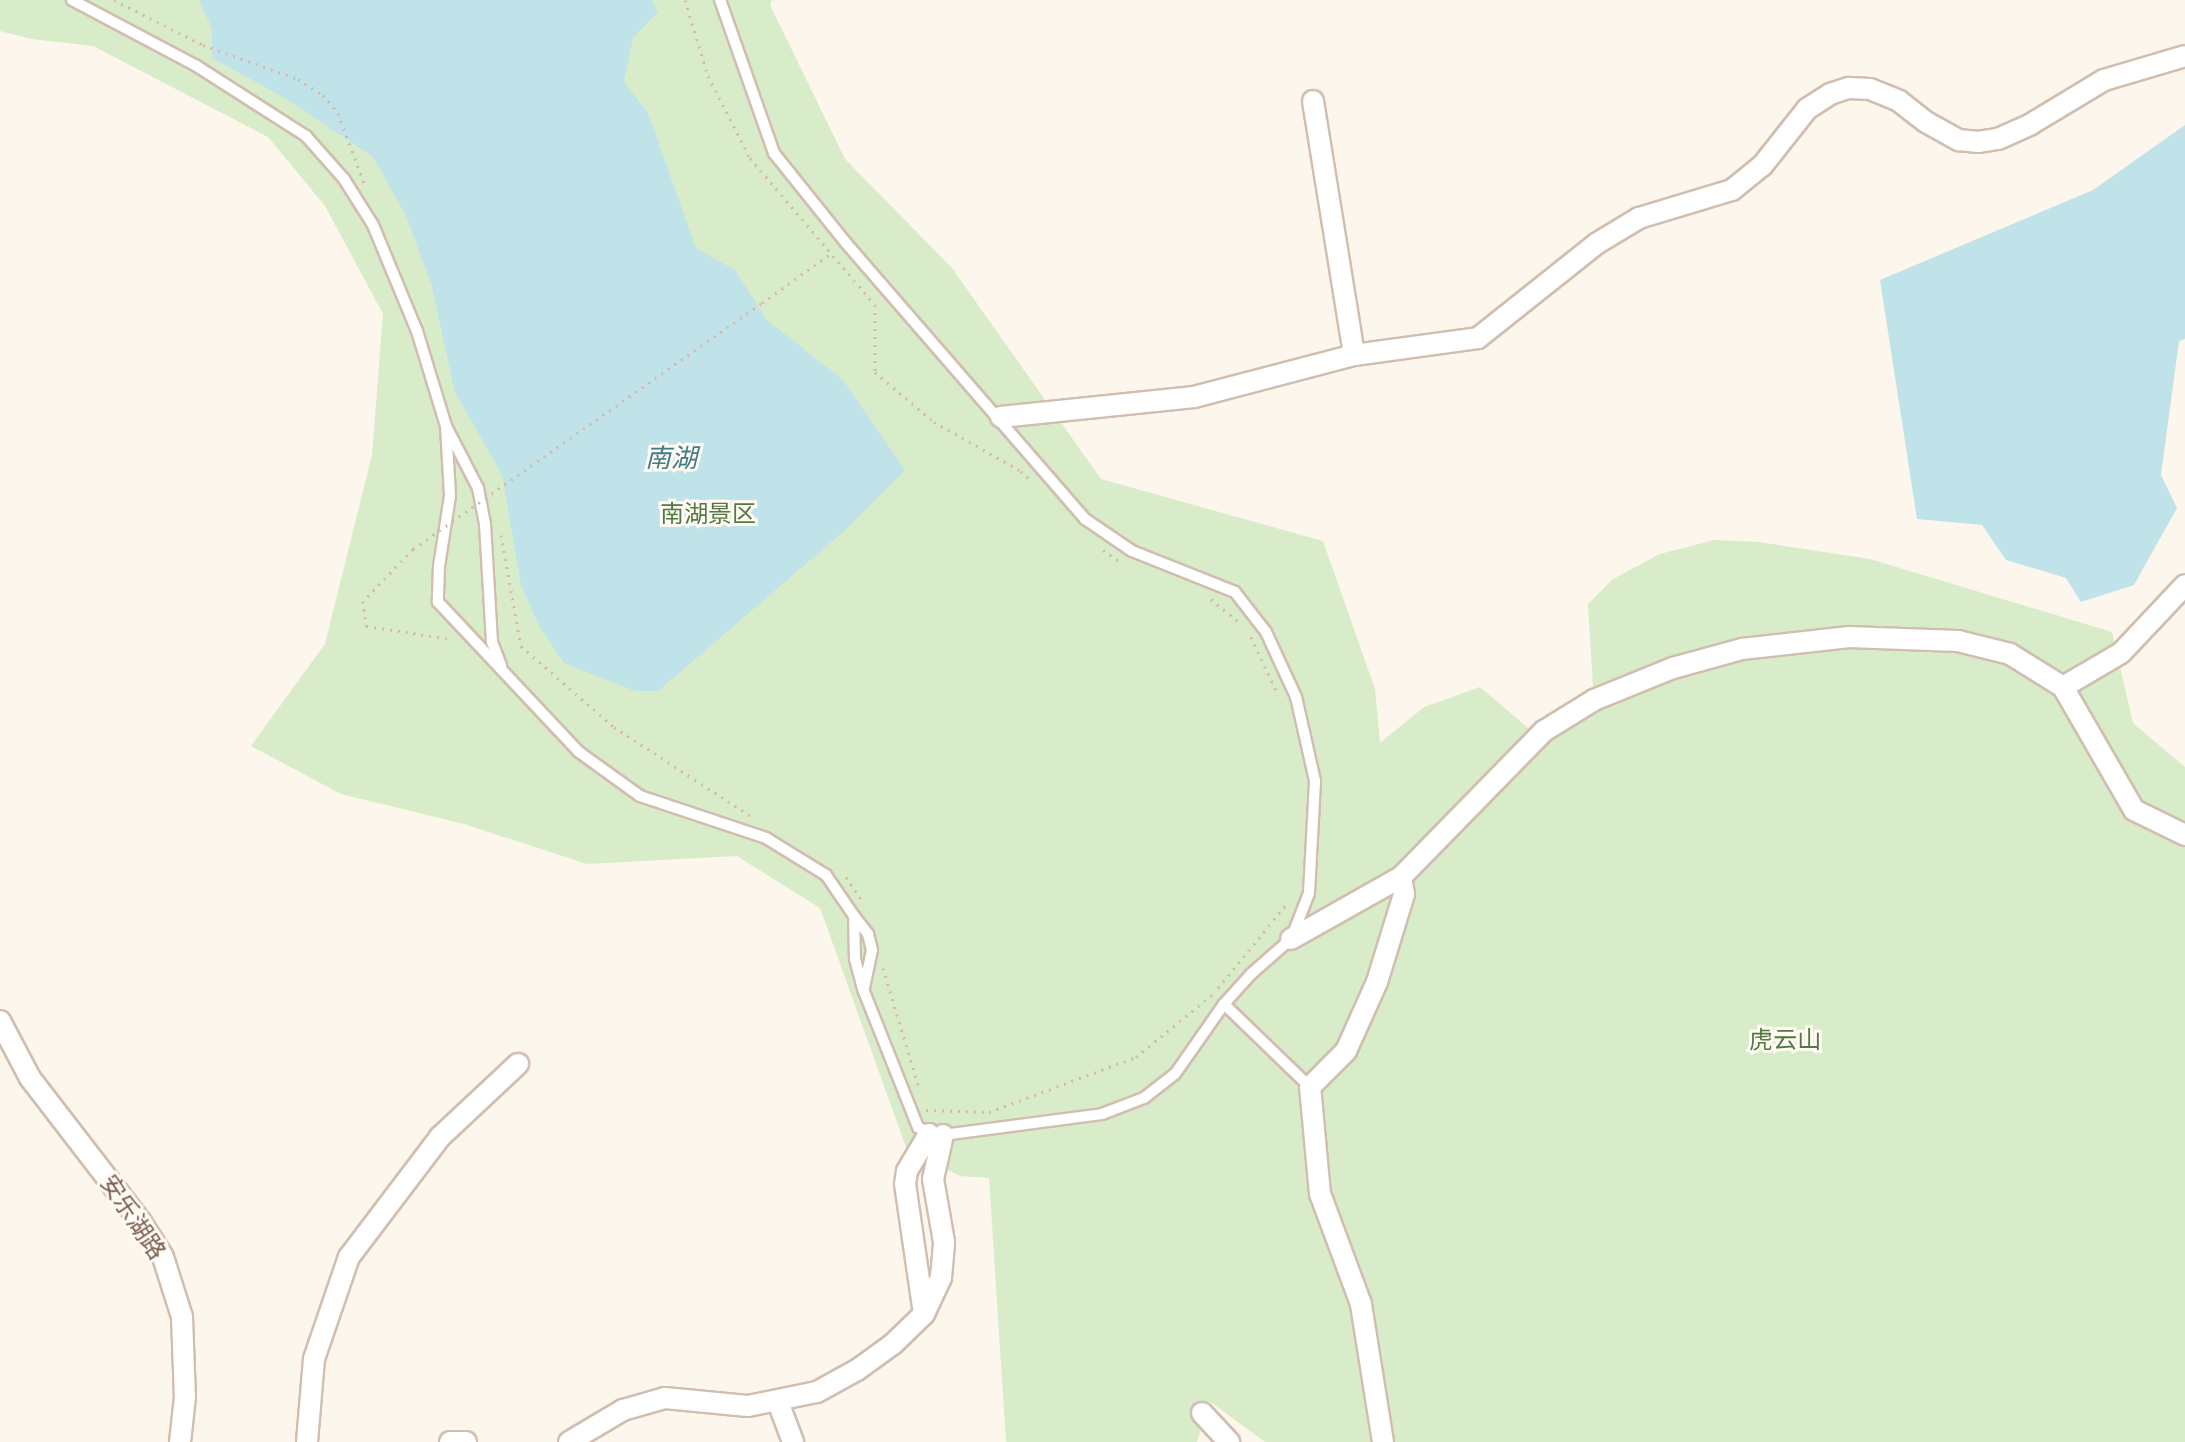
<!DOCTYPE html>
<meta charset="utf-8">
<style>
body{margin:0}
#map{position:relative;width:2185px;height:1442px;overflow:hidden;background:#fdf6ec;font-family:Raleway,"Noto Sans SC",sans-serif}
div>[style]{position:absolute}
.green>*{inset:0;background:#d8ecc9}
.water>*{inset:0;background:#bfe3e8}
.path>*{height:3px;margin-top:-1.5px;transform-origin:0;background:repeating-linear-gradient(90deg,#d9b8a5 0 2px,transparent 0 8px)}
.roads{filter:drop-shadow(2px 0 #d1beb0) drop-shadow(-2px 0 #d1beb0) drop-shadow(0 2px #d1beb0) drop-shadow(0 -2px #d1beb0)}
.service>*{height:10px;margin:-5px;padding:0 5px;transform-origin:5px;border-radius:5px;background:#fff}
.minor>*{height:20px;margin:-10px;padding:0 10px;transform-origin:10px;border-radius:10px;background:#fff}
.path-bridge>*{height:3px;margin-top:-1.5px;transform-origin:0;background:repeating-linear-gradient(90deg,#d9b8a5 0 2px,transparent 0 8px)}
span{translate:-50% -50%;white-space:nowrap;text-align:center;line-height:1.15;-webkit-text-stroke:6px #fffaf3;paint-order:stroke}
.park-label{font-size:24px;color:#537a41}
.street-label{font-size:24px;color:#7a5c4d}
.water-label{font-size:26px;color:#437c86;font-style:italic}
</style>
<div id="map">
<div class="green">
<div style="clip-path:polygon(0 0,772px 0,770px 5px,845px 159px,952px 268px,1101px 479px,1323px 541px,1375px 689px,1380px 743px,1424px 707px,1480px 687px,1528px 728px,1593px 687px,1588px 604px,1613px 579px,1660px 554px,1714px 540px,1759px 542px,1870px 559px,2112px 632px,2133px 723px,2185px 767px,2185px 1442px,1265px 1442px,1209px 1401px,1197px 1442px,1006px 1442px,989px 1178px,960px 1176px,907px 1150px,820px 908px,737px 856px,587px 864px,464px 824px,341px 794px,251px 746px,325px 644px,372px 455px,383px 314px,325px 206px,268px 137px,93px 46px,31px 39px,0 31px)"></div>
</div>
<div class="water">
<div style="clip-path:polygon(199px 0,652px 0,658px 12px,633px 38px,624px 82px,648px 113px,696px 248px,735px 270px,766px 319px,843px 380px,905px 470px,843px 532px,658px 691px,635px 691px,564px 663px,539px 626px,521px 585px,502px 475px,455px 392px,431px 283px,406px 216px,373px 157px,285px 98px,212px 58px,212px 29px)"></div>
<div style="clip-path:polygon(2185px 125px,2185px 339px,2179px 341px,2161px 475px,2177px 508px,2134px 585px,2081px 602px,2066px 578px,2006px 560px,1982px 525px,1917px 519px,1880px 280px,2093px 190px)"></div>
</div>
<div class="path">
<div style="left:114px;top:0;width:100px;rotate:26.8deg"></div>
<div style="left:203px;top:45px;width:101px;rotate:19.7deg"></div>
<div style="left:298px;top:79px;width:30px;rotate:33deg"></div>
<div style="left:323px;top:95px;width:23px;rotate:50deg"></div>
<div style="left:338px;top:113px;width:75px;rotate:69.6deg"></div>
<div style="left:685px;top:0;width:79px;rotate:73.2deg"></div>
<div style="left:708px;top:76px;width:92px;rotate:62.9deg"></div>
<div style="left:750px;top:158px;width:193px;rotate:49.6deg"></div>
<div style="left:875px;top:305px;width:67px;rotate:90deg"></div>
<div style="left:875px;top:372px;width:77px;rotate:40.3deg"></div>
<div style="left:934px;top:422px;width:100px;rotate:29.4deg"></div>
<div style="left:1021px;top:471px;width:14px;rotate:45deg"></div>
<div style="left:762px;top:303px;width:84px;rotate:-35.8deg"></div>
<div style="left:501px;top:535px;width:113px;rotate:79.8deg"></div>
<div style="left:521px;top:646px;width:123px;rotate:41.1deg"></div>
<div style="left:614px;top:727px;width:165px;rotate:33.1deg"></div>
<div style="left:413px;top:549px;width:72px;rotate:133.9deg"></div>
<div style="left:363px;top:601px;width:25px;rotate:83deg"></div>
<div style="left:366px;top:626px;width:86px;rotate:8.7deg"></div>
<div style="left:1103px;top:550px;width:19px;rotate:35deg"></div>
<div style="left:1211px;top:599px;width:40px;rotate:40deg"></div>
<div style="left:1251px;top:637px;width:64px;rotate:65deg"></div>
<div style="left:846px;top:877px;width:32px;rotate:56deg"></div>
<div style="left:883px;top:968px;width:128px;rotate:73.3deg"></div>
<div style="left:1218px;top:988px;width:112px;rotate:-50.8deg"></div>
<div style="left:926px;top:1110px;width:63px;rotate:1.8deg"></div>
<div style="left:989px;top:1112px;width:157px;rotate:-20.5deg"></div>
<div style="left:1136px;top:1057px;width:99px;rotate:-39.3deg"></div>
</div>
<div class="roads">
<div class="service">
<div style="left:72px;top:0;width:139px;rotate:27.9deg"></div>
<div style="left:195px;top:65px;width:132px;rotate:32.6deg"></div>
<div style="left:306px;top:136px;width:57px;rotate:48.5deg"></div>
<div style="left:344px;top:179px;width:54px;rotate:57.8deg"></div>
<div style="left:373px;top:225px;width:115px;rotate:67.5deg"></div>
<div style="left:417px;top:331px;width:99px;rotate:73deg"></div>
<div style="left:446px;top:426px;width:70px;rotate:86.7deg"></div>
<div style="left:450px;top:496px;width:71px;rotate:98.9deg"></div>
<div style="left:439px;top:566px;width:36px;rotate:92deg"></div>
<div style="left:438px;top:602px;width:206px;rotate:46.8deg"></div>
<div style="left:579px;top:752px;width:75px;rotate:35.8deg"></div>
<div style="left:640px;top:796px;width:133px;rotate:18.4deg"></div>
<div style="left:766px;top:838px;width:70px;rotate:31.7deg"></div>
<div style="left:826px;top:875px;width:50px;rotate:55.7deg"></div>
<div style="left:854px;top:916px;width:43px;rotate:88.7deg"></div>
<div style="left:855px;top:959px;width:31px;rotate:75deg"></div>
<div style="left:863px;top:989px;width:149px;rotate:68.3deg"></div>
<div style="left:918px;top:1127px;width:13px;rotate:32deg"></div>
<div style="left:929px;top:1134px;width:14px;rotate:4deg"></div>
<div style="left:943px;top:1135px;width:160px;rotate:-7.5deg"></div>
<div style="left:1102px;top:1114px;width:45px;rotate:-20.9deg"></div>
<div style="left:1144px;top:1098px;width:39px;rotate:-38deg"></div>
<div style="left:1175px;top:1074px;width:85px;rotate:-55deg"></div>
<div style="left:1224px;top:1004px;width:40px;rotate:-48deg"></div>
<div style="left:1251px;top:974px;width:53px;rotate:-41.2deg"></div>
<div style="left:1291px;top:939px;width:49px;rotate:-68.6deg"></div>
<div style="left:1309px;top:893px;width:112px;rotate:-86.9deg"></div>
<div style="left:1315px;top:781px;width:86px;rotate:-102.7deg"></div>
<div style="left:1296px;top:697px;width:72px;rotate:-114.8deg"></div>
<div style="left:1266px;top:632px;width:51px;rotate:-127.8deg"></div>
<div style="left:1235px;top:592px;width:111px;rotate:-158.3deg"></div>
<div style="left:1132px;top:551px;width:57px;rotate:-145.8deg"></div>
<div style="left:1085px;top:519px;width:365px;rotate:-130.9deg"></div>
<div style="left:846px;top:243px;width:115px;rotate:-128.7deg"></div>
<div style="left:774px;top:153px;width:162px;rotate:-109.4deg"></div>
<div style="left:447px;top:428px;width:68px;rotate:62.7deg"></div>
<div style="left:478px;top:488px;width:37px;rotate:79deg"></div>
<div style="left:485px;top:524px;width:118px;rotate:86.6deg"></div>
<div style="left:492px;top:642px;width:26px;rotate:69deg"></div>
<div style="left:854px;top:916px;width:23px;rotate:52deg"></div>
<div style="left:868px;top:934px;width:16px;rotate:76deg"></div>
<div style="left:872px;top:950px;width:38px;rotate:102deg"></div>
<div style="left:1224px;top:1004px;width:120px;rotate:44deg"></div>
</div>
<div class="minor">
<div style="left:1313px;top:101px;width:257px;rotate:80.8deg"></div>
<div style="left:1001px;top:417px;width:194px;rotate:-5.9deg"></div>
<div style="left:1194px;top:397px;width:165px;rotate:-14.7deg"></div>
<div style="left:1354px;top:355px;width:125px;rotate:-7.8deg"></div>
<div style="left:1478px;top:338px;width:151px;rotate:-38.5deg"></div>
<div style="left:1596px;top:244px;width:50px;rotate:-31.2deg"></div>
<div style="left:1639px;top:218px;width:97px;rotate:-16.8deg"></div>
<div style="left:1732px;top:190px;width:38px;rotate:-39deg"></div>
<div style="left:1762px;top:166px;width:73px;rotate:-51.7deg"></div>
<div style="left:1807px;top:109px;width:27px;rotate:-33deg"></div>
<div style="left:1830px;top:94px;width:20px;rotate:-18deg"></div>
<div style="left:1849px;top:88px;width:21px;rotate:3deg"></div>
<div style="left:1870px;top:89px;width:31px;rotate:22deg"></div>
<div style="left:1899px;top:101px;width:34px;rotate:38deg"></div>
<div style="left:1926px;top:122px;width:38px;rotate:29deg"></div>
<div style="left:1959px;top:140px;width:19px;rotate:6deg"></div>
<div style="left:1978px;top:142px;width:20px;rotate:-9deg"></div>
<div style="left:1998px;top:139px;width:36px;rotate:-24deg"></div>
<div style="left:2031px;top:124px;width:85px;rotate:-31.1deg"></div>
<div style="left:2104px;top:80px;width:84px;rotate:-16.5deg"></div>
<div style="left:2063px;top:687px;width:67px;rotate:-30.4deg"></div>
<div style="left:2121px;top:653px;width:93px;rotate:-46.7deg"></div>
<div style="left:1291px;top:939px;width:126px;rotate:-29.4deg"></div>
<div style="left:1401px;top:877px;width:204px;rotate:-45.6deg"></div>
<div style="left:1544px;top:731px;width:59px;rotate:-31.8deg"></div>
<div style="left:1594px;top:700px;width:85px;rotate:-22.1deg"></div>
<div style="left:1673px;top:668px;width:72px;rotate:-15.4deg"></div>
<div style="left:1742px;top:649px;width:108px;rotate:-6.4deg"></div>
<div style="left:1849px;top:637px;width:109px;rotate:2.1deg"></div>
<div style="left:1958px;top:641px;width:54px;rotate:14deg"></div>
<div style="left:2010px;top:654px;width:62px;rotate:31.9deg"></div>
<div style="left:2063px;top:687px;width:142px;rotate:60deg"></div>
<div style="left:2134px;top:810px;width:57px;rotate:26.1deg"></div>
<div style="left:0;top:1021px;width:64px;rotate:62.2deg"></div>
<div style="left:30px;top:1078px;width:182px;rotate:52.4deg"></div>
<div style="left:141px;top:1222px;width:41px;rotate:57.8deg"></div>
<div style="left:163px;top:1257px;width:63px;rotate:72.4deg"></div>
<div style="left:182px;top:1317px;width:80px;rotate:87.9deg"></div>
<div style="left:185px;top:1397px;width:45px;rotate:96.3deg"></div>
<div style="left:924px;top:1314px;width:131px;rotate:-98.3deg"></div>
<div style="left:905px;top:1184px;width:13px;rotate:-81deg"></div>
<div style="left:907px;top:1171px;width:43px;rotate:-59.3deg"></div>
<div style="left:778px;top:1402px;width:43px;rotate:69.4deg"></div>
<div style="left:1202px;top:1413px;width:40px;rotate:47deg"></div>
<div style="left:307px;top:1442px;width:83px;rotate:-85.2deg"></div>
<div style="left:314px;top:1359px;width:108px;rotate:-71.1deg"></div>
<div style="left:349px;top:1257px;width:151px;rotate:-52.8deg"></div>
<div style="left:440px;top:1137px;width:107px;rotate:-43.1deg"></div>
<div style="left:450px;top:1442px;width:16px"></div>
<div style="left:569px;top:1442px;width:63px;rotate:-30.7deg"></div>
<div style="left:623px;top:1410px;width:44px;rotate:-15.9deg"></div>
<div style="left:665px;top:1398px;width:83px;rotate:5.5deg"></div>
<div style="left:748px;top:1406px;width:70px;rotate:-11.5deg"></div>
<div style="left:817px;top:1392px;width:46px;rotate:-28.8deg"></div>
<div style="left:857px;top:1370px;width:44px;rotate:-35.8deg"></div>
<div style="left:893px;top:1344px;width:43px;rotate:-44.1deg"></div>
<div style="left:924px;top:1314px;width:40px;rotate:-65deg"></div>
<div style="left:941px;top:1278px;width:36px;rotate:-85deg"></div>
<div style="left:944px;top:1242px;width:64px;rotate:-99.9deg"></div>
<div style="left:933px;top:1179px;width:45px;rotate:-77.2deg"></div>
<div style="left:1383px;top:1442px;width:140px;rotate:-99.1deg"></div>
<div style="left:1361px;top:1304px;width:117px;rotate:-110.4deg"></div>
<div style="left:1320px;top:1194px;width:107px;rotate:-95.3deg"></div>
<div style="left:1310px;top:1087px;width:51px;rotate:-45deg"></div>
<div style="left:1346px;top:1051px;width:76px;rotate:-65.8deg"></div>
<div style="left:1377px;top:982px;width:92px;rotate:-72.9deg"></div>
<div style="left:1404px;top:894px;width:17px;rotate:-100deg"></div>
</div>
</div>
<div class="path-bridge">
<div style="left:413px;top:549px;width:427px;rotate:-35.2deg"></div>
</div>
<div class="park-label">
<span style="left:708px;top:514px">南湖景区</span>
<span style="left:1785px;top:1040px">虎云山</span>
</div>
<div class="street-label">
<span style="left:133px;top:1217px;rotate:56deg">安乐湖路</span>
</div>
<div class="water-label">
<span style="left:671px;top:459px">南湖</span>
</div>
</div>
